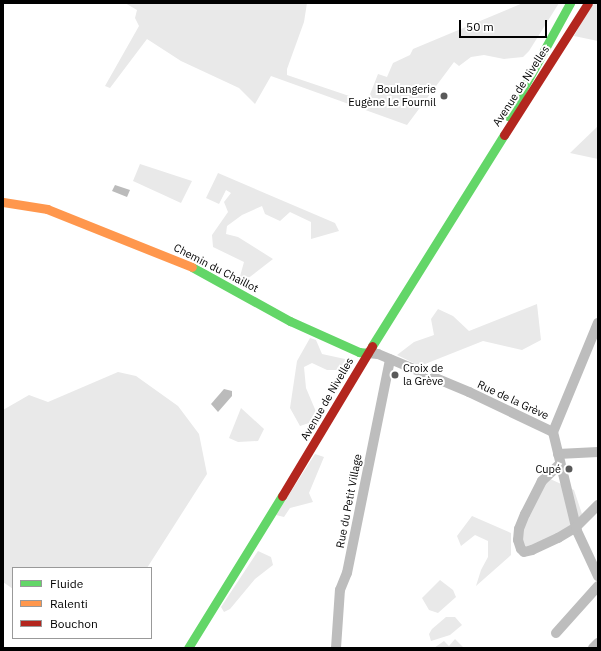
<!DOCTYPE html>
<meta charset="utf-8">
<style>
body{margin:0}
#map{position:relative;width:601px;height:651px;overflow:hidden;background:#fff;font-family:"IBM Plex Sans",sans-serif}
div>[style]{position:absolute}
.green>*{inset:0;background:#e9e9e9}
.water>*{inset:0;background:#bbb}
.street>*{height:10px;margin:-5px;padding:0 5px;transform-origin:5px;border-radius:5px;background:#bdbdbd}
.fast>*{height:9px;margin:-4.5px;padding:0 4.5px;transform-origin:4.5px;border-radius:4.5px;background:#63d668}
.slow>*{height:9px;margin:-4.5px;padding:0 4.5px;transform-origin:4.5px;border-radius:4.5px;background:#ff974d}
.jam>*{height:9px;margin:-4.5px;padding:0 4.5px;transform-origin:4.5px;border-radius:4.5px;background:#b3261e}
.dots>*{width:11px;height:11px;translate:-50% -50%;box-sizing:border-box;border:2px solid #fff;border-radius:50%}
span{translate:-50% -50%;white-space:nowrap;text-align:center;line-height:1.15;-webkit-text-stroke:4px #fff;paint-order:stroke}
.street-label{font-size:11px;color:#000}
.poi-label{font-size:11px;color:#000}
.right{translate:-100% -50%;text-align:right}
.left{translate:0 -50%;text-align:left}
.frame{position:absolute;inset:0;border:4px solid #000;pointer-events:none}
.legend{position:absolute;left:12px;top:567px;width:140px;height:72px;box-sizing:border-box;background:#fff;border:1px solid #999;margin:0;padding:5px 7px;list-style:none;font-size:12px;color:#000}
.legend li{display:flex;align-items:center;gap:8px;height:20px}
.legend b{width:20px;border:1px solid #999}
.scale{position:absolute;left:459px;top:20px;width:88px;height:18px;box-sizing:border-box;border:2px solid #000;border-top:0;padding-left:5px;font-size:12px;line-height:14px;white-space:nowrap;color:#000;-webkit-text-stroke:3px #fff;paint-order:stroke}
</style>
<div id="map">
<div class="green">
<div style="clip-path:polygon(125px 3px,307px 3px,304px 22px,287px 69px,287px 75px,367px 102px,378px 74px,387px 77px,393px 63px,410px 55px,413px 49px,523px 3px,559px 3px,529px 51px,523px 57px,504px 59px,484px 55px,471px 57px,459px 66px,454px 62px,407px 125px,271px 76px,255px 104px,239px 88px,181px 61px,147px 39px,110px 88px,105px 86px,139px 26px,135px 18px,137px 10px)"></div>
<div style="clip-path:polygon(598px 3px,598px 41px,574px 36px,591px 5px)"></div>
<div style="clip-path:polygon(598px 126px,598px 159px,570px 153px)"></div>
<div style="clip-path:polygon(140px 164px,192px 181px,181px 203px,133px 181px)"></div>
<div style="clip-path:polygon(218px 173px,335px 223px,339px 231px,311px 239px,311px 222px,290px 212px,280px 221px,265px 214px,262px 206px,242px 215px,227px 226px,226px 234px,238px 237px,273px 259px,242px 283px,239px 280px,244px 262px,213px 247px,212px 235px,228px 212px,224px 202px,231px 193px,226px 190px,219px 204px,206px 198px)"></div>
<div style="clip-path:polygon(537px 304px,541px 340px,522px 350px,483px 341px,420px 366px,397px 355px,414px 342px,434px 335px,431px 319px,438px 309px,453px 316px,469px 331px)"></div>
<div style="clip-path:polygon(310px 338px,316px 340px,322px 354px,345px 359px,343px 370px,327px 370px,312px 363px,304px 367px,306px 388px,317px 414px,312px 422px,300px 426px,290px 408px,297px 361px)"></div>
<div style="clip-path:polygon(118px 372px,136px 376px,178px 406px,199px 434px,207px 474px,147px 568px,13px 568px,13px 589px,3px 582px,3px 410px,29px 395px,48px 402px)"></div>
<div style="clip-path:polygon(241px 408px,264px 429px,258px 441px,238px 442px,229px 438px)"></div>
<div style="clip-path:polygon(315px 454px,324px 457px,309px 493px,313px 502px,290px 508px,284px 517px,276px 515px)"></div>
<div style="clip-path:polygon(546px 477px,574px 490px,582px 514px,576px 527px,529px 547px,525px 546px,521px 539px,525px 514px)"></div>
<div style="clip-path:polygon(472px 516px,511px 533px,511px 555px,476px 586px,481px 570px,488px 557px,488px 541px,475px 535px,461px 546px,457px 536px)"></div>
<div style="clip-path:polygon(258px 551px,271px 557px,273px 565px,255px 579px,230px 609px,224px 612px,221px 607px)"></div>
<div style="clip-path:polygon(440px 580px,453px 590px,456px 597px,438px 613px,429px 610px,422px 598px)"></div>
<div style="clip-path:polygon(446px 617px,455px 617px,462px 625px,450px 635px,431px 641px,429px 634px,432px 629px)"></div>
<div style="clip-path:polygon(455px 639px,464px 648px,434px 648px,444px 641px,449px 646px)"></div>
</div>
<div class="water">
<div style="clip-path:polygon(115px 185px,130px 190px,127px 197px,112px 191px)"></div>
<div style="clip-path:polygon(224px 389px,232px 391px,232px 396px,218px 412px,211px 404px)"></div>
</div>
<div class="street">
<div style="left:368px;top:353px;width:10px;rotate:6deg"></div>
<div style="left:378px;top:354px;width:99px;rotate:22.7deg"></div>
<div style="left:469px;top:392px;width:93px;rotate:25.5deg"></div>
<div style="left:553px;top:432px;width:102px;rotate:76.4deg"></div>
<div style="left:577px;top:531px;width:50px;rotate:65deg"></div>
<div style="left:553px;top:432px;width:118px;rotate:-67.6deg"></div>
<div style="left:558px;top:454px;width:40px;rotate:-2.9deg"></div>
<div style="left:560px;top:464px;width:25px;rotate:137deg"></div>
<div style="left:542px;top:481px;width:37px;rotate:117deg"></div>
<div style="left:525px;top:514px;width:16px;rotate:112deg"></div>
<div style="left:519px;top:529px;width:11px;rotate:95deg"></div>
<div style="left:518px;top:540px;width:9px;rotate:72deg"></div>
<div style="left:521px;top:549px;width:4px;rotate:45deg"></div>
<div style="left:524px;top:552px;width:8px;rotate:-14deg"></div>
<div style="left:532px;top:550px;width:29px;rotate:-25deg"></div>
<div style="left:558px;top:538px;width:21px;rotate:-31deg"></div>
<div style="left:576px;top:527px;width:31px;rotate:-45deg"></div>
<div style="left:556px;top:633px;width:63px;rotate:-48.2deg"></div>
<div style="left:336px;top:648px;width:58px;rotate:-86.1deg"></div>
<div style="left:340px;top:590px;width:18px;rotate:-68deg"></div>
<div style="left:347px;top:573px;width:218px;rotate:-78.6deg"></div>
<div style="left:593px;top:648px;width:7px;rotate:-45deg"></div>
</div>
<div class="fast">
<div style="left:508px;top:116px;width:129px;rotate:-61.2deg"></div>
<div style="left:192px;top:267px;width:112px;rotate:28.9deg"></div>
<div style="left:290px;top:321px;width:76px;rotate:24.2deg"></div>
<div style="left:359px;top:352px;width:9px;rotate:6deg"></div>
<div style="left:372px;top:346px;width:249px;rotate:-58deg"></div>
<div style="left:188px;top:648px;width:179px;rotate:-58.3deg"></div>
</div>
<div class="slow">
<div style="left:3px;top:202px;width:45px;rotate:9deg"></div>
<div style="left:47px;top:209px;width:156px;rotate:21.8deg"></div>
</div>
<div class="jam">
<div style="left:504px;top:135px;width:156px;rotate:-57.5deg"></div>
<div style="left:282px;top:496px;width:175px;rotate:-59deg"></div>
</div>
<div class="dots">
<div style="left:444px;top:96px;background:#595959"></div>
<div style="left:395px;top:375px;background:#595959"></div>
<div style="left:569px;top:469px;background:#595959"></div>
</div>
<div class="street-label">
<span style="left:521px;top:86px;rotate:-57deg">Avenue de Nivelles</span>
<span style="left:216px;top:268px;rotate:27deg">Chemin du Chaillot</span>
<span style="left:327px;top:399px;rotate:-60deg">Avenue de Nivelles</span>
<span style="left:513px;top:400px;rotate:25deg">Rue de la Grève</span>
<span style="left:349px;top:501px;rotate:-79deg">Rue du Petit Village</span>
</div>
<div class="poi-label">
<span class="right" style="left:436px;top:96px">Boulangerie<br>Eugène Le Fournil</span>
<span class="left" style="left:403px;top:375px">Croix de<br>la Grève</span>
<span class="right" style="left:561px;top:469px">Cupé</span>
</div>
<div class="frame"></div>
<ul class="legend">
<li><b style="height:5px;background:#63d668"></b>Fluide</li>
<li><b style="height:5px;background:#ff974d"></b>Ralenti</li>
<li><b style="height:5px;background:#b3261e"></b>Bouchon</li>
</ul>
<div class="scale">50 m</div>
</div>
